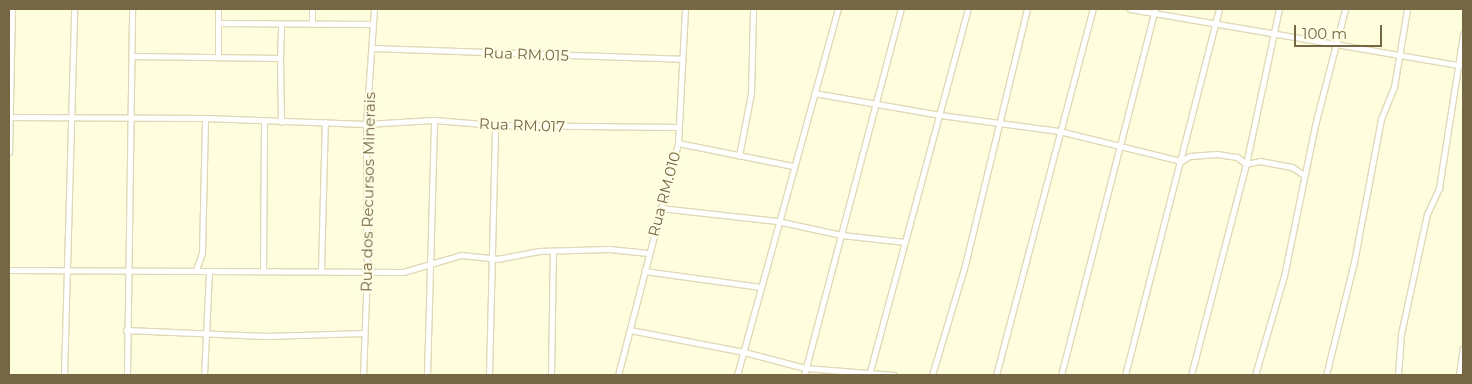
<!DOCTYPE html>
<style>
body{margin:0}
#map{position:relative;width:1472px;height:384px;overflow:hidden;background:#fefddd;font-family:Montserrat,sans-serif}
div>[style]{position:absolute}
.roads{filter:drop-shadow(1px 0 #e0d9b6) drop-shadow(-1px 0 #e0d9b6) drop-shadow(0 1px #e0d9b6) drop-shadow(0 -1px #e0d9b6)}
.minor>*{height:5px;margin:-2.5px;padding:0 2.5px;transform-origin:2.5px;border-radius:2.5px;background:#fff}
span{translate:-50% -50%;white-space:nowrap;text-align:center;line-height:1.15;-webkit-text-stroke:4px #fffee5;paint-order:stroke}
.street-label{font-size:15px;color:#766744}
.frame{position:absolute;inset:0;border:10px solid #766744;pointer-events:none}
.scale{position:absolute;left:1294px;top:25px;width:88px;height:22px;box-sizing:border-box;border:2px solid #766744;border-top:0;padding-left:6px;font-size:15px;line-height:18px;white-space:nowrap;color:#766744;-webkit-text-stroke:4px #fffee5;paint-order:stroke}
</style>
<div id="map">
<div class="roads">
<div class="minor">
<div style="left:312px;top:9px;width:15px;rotate:90deg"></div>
<div style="left:1130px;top:9px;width:338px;rotate:9.7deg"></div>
<div style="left:218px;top:23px;width:155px;rotate:0.4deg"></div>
<div style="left:372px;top:48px;width:308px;rotate:2deg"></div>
<div style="left:132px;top:56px;width:148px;rotate:0.8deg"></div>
<div style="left:280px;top:58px;width:34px;rotate:-88deg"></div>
<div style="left:218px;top:57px;width:48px;rotate:-90deg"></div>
<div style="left:280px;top:58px;width:64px;rotate:89.1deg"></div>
<div style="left:814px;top:93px;width:128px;rotate:9.9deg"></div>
<div style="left:940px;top:115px;width:120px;rotate:7.7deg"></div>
<div style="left:1059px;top:131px;width:126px;rotate:13.8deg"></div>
<div style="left:1181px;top:161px;width:10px;rotate:-29deg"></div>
<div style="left:1190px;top:156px;width:27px;rotate:-4deg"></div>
<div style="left:1217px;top:154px;width:20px;rotate:9deg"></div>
<div style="left:1237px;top:157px;width:11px;rotate:38deg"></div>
<div style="left:1246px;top:164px;width:14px;rotate:-12deg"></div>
<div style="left:1260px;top:161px;width:33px;rotate:11deg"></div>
<div style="left:1292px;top:167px;width:14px;rotate:34deg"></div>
<div style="left:9px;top:117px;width:196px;rotate:0.3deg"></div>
<div style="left:205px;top:118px;width:161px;rotate:2.1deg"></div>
<div style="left:366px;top:124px;width:68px;rotate:-3.4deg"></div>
<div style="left:434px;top:120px;width:61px;rotate:4.7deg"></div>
<div style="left:495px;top:125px;width:183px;rotate:0.6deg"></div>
<div style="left:678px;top:143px;width:117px;rotate:11.3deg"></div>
<div style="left:9px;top:152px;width:143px;rotate:-88.8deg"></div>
<div style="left:739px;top:156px;width:64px;rotate:-79.2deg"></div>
<div style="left:751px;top:93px;width:84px;rotate:-88.6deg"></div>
<div style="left:660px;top:208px;width:118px;rotate:6.3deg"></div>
<div style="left:777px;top:221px;width:66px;rotate:12.2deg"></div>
<div style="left:842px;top:235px;width:63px;rotate:6.3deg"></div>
<div style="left:9px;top:270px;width:394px;rotate:0.3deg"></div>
<div style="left:403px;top:272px;width:60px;rotate:-16.3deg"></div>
<div style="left:461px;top:255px;width:36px;rotate:6deg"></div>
<div style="left:497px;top:259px;width:43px;rotate:-10.8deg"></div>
<div style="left:539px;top:251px;width:70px;rotate:-1.6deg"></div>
<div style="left:609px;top:249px;width:39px;rotate:6deg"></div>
<div style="left:196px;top:270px;width:18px;rotate:-71deg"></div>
<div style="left:202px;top:253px;width:135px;rotate:-88.7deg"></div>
<div style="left:321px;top:270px;width:148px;rotate:-88.5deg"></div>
<div style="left:263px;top:271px;width:149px;rotate:-89.6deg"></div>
<div style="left:644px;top:271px;width:118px;rotate:7.8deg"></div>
<div style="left:126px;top:330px;width:140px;rotate:2.5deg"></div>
<div style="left:266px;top:336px;width:98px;rotate:-1.8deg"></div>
<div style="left:630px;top:330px;width:116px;rotate:10.9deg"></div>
<div style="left:744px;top:352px;width:63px;rotate:14.7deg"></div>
<div style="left:805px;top:368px;width:89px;rotate:4.5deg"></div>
<div style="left:64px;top:375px;width:366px;rotate:-88.4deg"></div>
<div style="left:127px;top:375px;width:366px;rotate:-89.2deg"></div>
<div style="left:204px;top:375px;width:104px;rotate:-87.2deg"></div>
<div style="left:363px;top:375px;width:104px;rotate:-87.8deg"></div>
<div style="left:367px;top:271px;width:147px;rotate:-90.4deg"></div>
<div style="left:366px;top:124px;width:115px;rotate:-86deg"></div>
<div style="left:427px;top:375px;width:255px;rotate:-88.4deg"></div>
<div style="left:489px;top:375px;width:250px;rotate:-88.6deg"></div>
<div style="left:551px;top:375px;width:124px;rotate:-89.1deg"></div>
<div style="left:618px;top:375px;width:240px;rotate:-75.5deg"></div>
<div style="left:678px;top:143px;width:134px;rotate:-87deg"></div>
<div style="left:737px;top:375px;width:380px;rotate:-74.6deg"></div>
<div style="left:804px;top:375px;width:379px;rotate:-75.2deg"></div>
<div style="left:869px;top:375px;width:379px;rotate:-74.9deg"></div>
<div style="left:932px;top:375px;width:115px;rotate:-73.3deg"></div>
<div style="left:965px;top:265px;width:263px;rotate:-76.4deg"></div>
<div style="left:996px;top:375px;width:379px;rotate:-75.2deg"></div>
<div style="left:1061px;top:375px;width:378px;rotate:-75.6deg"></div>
<div style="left:1125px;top:375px;width:378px;rotate:-75.6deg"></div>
<div style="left:1191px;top:375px;width:218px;rotate:-75.4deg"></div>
<div style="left:1246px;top:164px;width:158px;rotate:-78deg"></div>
<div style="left:1255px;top:375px;width:103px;rotate:-73.7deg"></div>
<div style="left:1284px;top:276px;width:154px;rotate:-78.4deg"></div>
<div style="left:1315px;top:125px;width:120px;rotate:-75.5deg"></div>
<div style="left:1326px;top:375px;width:116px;rotate:-76.1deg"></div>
<div style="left:1354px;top:262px;width:146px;rotate:-79.3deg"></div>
<div style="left:1381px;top:119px;width:35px;rotate:-68deg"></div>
<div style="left:1394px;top:87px;width:79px;rotate:-80.5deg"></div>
<div style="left:1398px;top:375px;width:41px;rotate:-85.8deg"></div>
<div style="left:1401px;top:334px;width:123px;rotate:-77.8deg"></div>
<div style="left:1427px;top:214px;width:29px;rotate:-65deg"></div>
<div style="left:1439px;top:188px;width:156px;rotate:-81.1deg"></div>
<div style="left:1459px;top:375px;width:27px;rotate:-82deg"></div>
</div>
</div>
<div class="street-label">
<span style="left:526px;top:54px;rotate:2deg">Rua RM.015</span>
<span style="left:522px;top:125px;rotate:2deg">Rua RM.017</span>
<span style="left:368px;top:192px;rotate:-89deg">Rua dos Recursos Minerais</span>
<span style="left:664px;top:194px;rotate:-75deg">Rua RM.010</span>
</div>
<div class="frame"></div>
<div class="scale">100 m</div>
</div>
